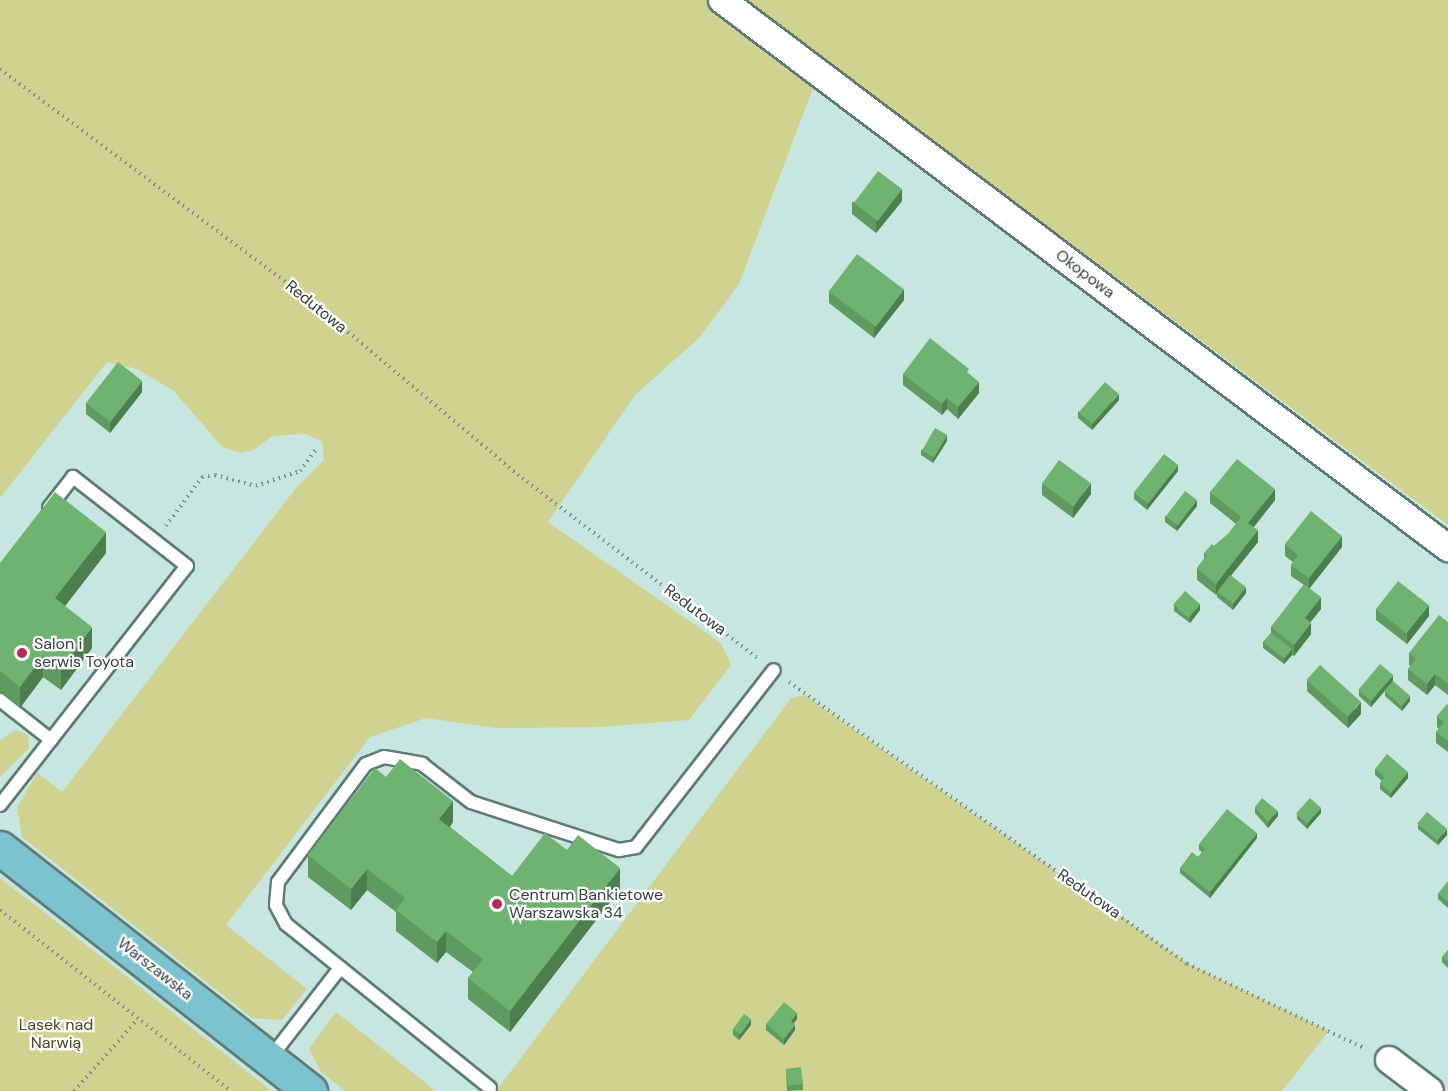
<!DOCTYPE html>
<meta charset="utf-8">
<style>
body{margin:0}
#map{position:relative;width:1448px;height:1091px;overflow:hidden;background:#c7e6df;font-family:"DM Sans",sans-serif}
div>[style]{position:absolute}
.green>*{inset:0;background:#d0d390}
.path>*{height:4px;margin-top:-2px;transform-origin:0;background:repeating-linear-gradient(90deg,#7a8f8a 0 1.5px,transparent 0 6px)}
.roads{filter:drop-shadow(2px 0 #5e7b74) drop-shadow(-2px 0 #5e7b74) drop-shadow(0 2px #5e7b74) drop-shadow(0 -2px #5e7b74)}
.lane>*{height:12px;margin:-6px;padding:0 6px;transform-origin:6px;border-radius:6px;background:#fff}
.street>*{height:26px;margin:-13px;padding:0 13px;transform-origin:13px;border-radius:13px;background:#fff}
.primary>*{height:33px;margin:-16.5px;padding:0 16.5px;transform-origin:16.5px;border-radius:16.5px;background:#7cc3d0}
.wall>*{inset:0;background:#5f9b60}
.shaded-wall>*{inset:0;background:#4d7e4e}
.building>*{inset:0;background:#6eb470;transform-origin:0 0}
.dots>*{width:16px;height:16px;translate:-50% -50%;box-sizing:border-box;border:3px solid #fff;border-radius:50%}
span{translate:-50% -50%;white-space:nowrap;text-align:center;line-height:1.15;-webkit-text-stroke:4.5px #fff;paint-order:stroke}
.street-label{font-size:16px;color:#33403d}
.poi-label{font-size:16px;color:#33403d}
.left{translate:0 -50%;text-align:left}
.park-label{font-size:16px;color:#46471e}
</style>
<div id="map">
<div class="green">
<div style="clip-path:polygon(0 0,1448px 0,1448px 525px,824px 59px,739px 284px,699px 338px,635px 395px,548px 522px,721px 643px,731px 665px,689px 720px,600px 727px,495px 728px,426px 718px,370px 737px,226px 925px,307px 989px,282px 1020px,252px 1018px,22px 837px,17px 807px,37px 773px,62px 792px,296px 488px,324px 460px,322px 441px,305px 434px,272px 436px,254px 450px,241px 453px,222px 447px,174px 391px,137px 369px,107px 362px,0 498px)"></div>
<div style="clip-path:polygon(805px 695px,1187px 963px,1329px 1031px,1282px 1091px,496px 1091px,791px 698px)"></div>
<div style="clip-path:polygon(16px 730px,28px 735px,29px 748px,0 777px,0 740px)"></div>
<div style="clip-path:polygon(0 878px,103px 958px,272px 1091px,0 1091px)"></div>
<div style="clip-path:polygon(336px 1012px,436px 1091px,345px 1091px,335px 1083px,321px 1072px,309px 1049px)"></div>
</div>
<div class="path">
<div style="left:0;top:69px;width:388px;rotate:36.7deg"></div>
<div style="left:311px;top:301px;width:275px;rotate:40deg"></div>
<div style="left:522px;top:478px;width:298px;rotate:37.4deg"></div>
<div style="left:166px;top:526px;width:61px;rotate:-53.7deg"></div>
<div style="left:202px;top:477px;width:13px;rotate:-9deg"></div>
<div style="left:215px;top:475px;width:42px;rotate:15deg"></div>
<div style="left:256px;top:486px;width:46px;rotate:-18.8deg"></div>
<div style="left:300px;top:471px;width:26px;rotate:-54deg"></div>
<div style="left:789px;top:682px;width:488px;rotate:35.3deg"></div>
<div style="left:1187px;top:964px;width:198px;rotate:25.4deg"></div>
<div style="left:0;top:910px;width:293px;rotate:38.1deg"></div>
<div style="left:74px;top:1091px;width:96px;rotate:-48.4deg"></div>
</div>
<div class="roads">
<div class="lane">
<div style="left:0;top:700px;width:65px;rotate:38.1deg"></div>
<div style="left:0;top:805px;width:303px;rotate:-52deg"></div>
<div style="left:187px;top:566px;width:145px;rotate:-142deg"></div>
<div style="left:73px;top:477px;width:39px;rotate:128deg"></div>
<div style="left:271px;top:1057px;width:113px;rotate:-52.2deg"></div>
<div style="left:490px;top:1088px;width:262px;rotate:-141.2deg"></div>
<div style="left:286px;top:924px;width:21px;rotate:-118deg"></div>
<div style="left:276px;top:905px;width:23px;rotate:-85deg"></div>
<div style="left:278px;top:882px;width:147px;rotate:-53.3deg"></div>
<div style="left:366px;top:764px;width:19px;rotate:-21deg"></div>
<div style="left:384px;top:757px;width:39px;rotate:10deg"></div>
<div style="left:422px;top:764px;width:62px;rotate:37.8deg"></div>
<div style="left:471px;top:802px;width:156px;rotate:18deg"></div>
<div style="left:619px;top:850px;width:17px;rotate:-10deg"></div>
<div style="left:636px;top:847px;width:224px;rotate:-52.1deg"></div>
</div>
<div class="street">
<div style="left:722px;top:0;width:910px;rotate:37.05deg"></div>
<div style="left:1389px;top:1060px;width:51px;rotate:37.1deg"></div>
</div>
<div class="primary">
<div style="left:0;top:848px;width:394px;rotate:38.1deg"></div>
</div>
</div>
<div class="wall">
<div style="clip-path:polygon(902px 201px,876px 233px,852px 214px,852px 202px)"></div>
<div style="clip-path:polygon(829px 292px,904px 300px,874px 338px,829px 303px)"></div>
<div style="clip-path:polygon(903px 374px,969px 374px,979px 393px,958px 419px,947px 409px,942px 415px,903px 385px)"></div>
<div style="clip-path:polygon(142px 392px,110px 433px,86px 414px,86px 403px)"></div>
<div style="clip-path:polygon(1119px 400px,1092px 430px,1078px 418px,1078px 412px)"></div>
<div style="clip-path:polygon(947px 441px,933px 463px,921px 455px,921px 450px)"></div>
<div style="clip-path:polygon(1178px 471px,1147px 510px,1134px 499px,1134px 493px)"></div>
<div style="clip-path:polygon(1042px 484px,1091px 494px,1073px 518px,1042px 495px)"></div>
<div style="clip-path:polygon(1210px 492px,1275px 500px,1254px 527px,1258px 542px,1231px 575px,1246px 593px,1233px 610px,1217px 597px,1217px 594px,1216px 595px,1197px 580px,1197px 568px,1204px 559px,1204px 553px,1214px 546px,1228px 534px,1236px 524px,1210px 503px)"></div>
<div style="clip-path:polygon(1197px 506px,1177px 531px,1165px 522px,1165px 516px)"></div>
<div style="clip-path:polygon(1285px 544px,1342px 547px,1309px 589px,1321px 609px,1310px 622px,1311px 634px,1294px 656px,1292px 655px,1284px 664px,1263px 648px,1263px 642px,1271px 633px,1271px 627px,1304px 585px,1291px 576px,1291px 565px,1293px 562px,1285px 556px)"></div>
<div style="clip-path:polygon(106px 553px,65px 606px,92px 648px,61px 690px,43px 677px,20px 708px,0 692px,0 563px)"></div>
<div style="clip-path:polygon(1174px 605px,1200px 610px,1190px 623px,1174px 611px)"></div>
<div style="clip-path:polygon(1376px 609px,1429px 616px,1407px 644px,1376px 620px)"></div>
<div style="clip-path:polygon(1448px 622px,1448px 695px,1435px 685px,1427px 695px,1408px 680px,1408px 669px,1411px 666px,1409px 665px,1409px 653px)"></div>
<div style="clip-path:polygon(1307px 680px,1361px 714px,1348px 728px,1307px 691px)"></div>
<div style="clip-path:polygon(1393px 681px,1371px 707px,1359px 696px,1359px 691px)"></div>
<div style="clip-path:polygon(1385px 691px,1410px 701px,1402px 711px,1385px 696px)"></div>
<div style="clip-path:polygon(1448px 705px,1448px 752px,1436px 743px,1436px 732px,1439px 729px,1437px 727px,1437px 716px)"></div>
<div style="clip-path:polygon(1375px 769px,1408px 778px,1391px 798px,1380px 789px,1380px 783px,1382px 781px,1375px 775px)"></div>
<div style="clip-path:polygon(386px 777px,453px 822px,450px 827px,512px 876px,567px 850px,620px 889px,510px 1032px,468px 999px,468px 978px,473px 972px,446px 952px,437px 963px,396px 931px,396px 912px,367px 890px,351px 910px,308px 877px,308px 855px)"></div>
<div style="clip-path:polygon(1255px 807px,1278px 816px,1268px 828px,1255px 813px)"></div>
<div style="clip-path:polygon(1321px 813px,1307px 829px,1297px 819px,1297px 814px)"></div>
<div style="clip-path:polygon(1418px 824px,1447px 835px,1438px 845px,1418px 829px)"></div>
<div style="clip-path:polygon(1257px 838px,1210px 898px,1180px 873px,1180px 868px,1198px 857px,1202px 852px,1199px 850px,1199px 844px)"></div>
<div style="clip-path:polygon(1448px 882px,1448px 908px,1438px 899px,1438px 894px)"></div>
<div style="clip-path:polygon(1448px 950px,1448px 968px,1442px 962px,1442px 957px)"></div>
<div style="clip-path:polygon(797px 1019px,793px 1023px,795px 1030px,784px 1045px,766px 1030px,766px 1024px)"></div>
<div style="clip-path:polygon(751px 1025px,739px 1040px,733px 1035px,733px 1029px)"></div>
<div style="clip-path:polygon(786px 1069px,803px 1084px,803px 1090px,787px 1091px)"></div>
</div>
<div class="shaded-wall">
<div style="clip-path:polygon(902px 189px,902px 201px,876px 233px,876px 221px)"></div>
<div style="clip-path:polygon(904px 289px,904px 300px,874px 338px,874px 327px)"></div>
<div style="clip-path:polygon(142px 381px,142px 392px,110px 433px,110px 422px)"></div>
<div style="clip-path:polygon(979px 382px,979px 393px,958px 419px,958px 407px)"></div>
<div style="clip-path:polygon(1119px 394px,1119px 400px,1092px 430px,1092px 424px)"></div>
<div style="clip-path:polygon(947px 398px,947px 409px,942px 415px,942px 404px)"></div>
<div style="clip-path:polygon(947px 435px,947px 441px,933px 463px,933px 457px)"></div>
<div style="clip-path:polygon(1178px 465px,1178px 471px,1147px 510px,1147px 504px)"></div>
<div style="clip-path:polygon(1091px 483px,1091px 494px,1073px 518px,1073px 507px)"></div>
<div style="clip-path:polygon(1275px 489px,1275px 500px,1248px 534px,1248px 523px)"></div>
<div style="clip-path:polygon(1197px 500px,1197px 506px,1177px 531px,1177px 526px)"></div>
<div style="clip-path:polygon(1258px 530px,1258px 542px,1218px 592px,1217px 592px,1216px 595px,1216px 584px)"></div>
<div style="clip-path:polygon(106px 532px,106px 553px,55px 619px,55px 598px)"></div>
<div style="clip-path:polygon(1342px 536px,1342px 547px,1309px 589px,1309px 578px)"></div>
<div style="clip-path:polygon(1246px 587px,1246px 593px,1233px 610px,1233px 604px)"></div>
<div style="clip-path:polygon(1321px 597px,1321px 609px,1305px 629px,1305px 618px)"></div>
<div style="clip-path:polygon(1200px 604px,1200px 610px,1190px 623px,1190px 617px)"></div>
<div style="clip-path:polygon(1429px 605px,1429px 616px,1407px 644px,1407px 632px)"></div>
<div style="clip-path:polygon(1311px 623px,1311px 634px,1294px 656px,1294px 645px)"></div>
<div style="clip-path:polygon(92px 627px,92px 648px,61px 690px,61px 669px)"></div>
<div style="clip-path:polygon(1292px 649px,1292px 655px,1284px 664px,1284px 659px)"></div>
<div style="clip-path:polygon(43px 656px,43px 677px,20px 708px,20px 687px)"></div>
<div style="clip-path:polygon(1435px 674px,1435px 685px,1427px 695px,1427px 684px)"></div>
<div style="clip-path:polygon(1393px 675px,1393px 681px,1371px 707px,1371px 701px)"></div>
<div style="clip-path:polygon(1410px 696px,1410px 701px,1402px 711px,1402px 705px)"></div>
<div style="clip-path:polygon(1361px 702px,1361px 714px,1348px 728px,1348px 717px)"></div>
<div style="clip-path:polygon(1408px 772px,1408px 778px,1391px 798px,1391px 793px)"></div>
<div style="clip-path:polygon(453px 801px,453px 822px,439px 840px,439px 819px)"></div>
<div style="clip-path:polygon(1321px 808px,1321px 813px,1307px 829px,1307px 823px)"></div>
<div style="clip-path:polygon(1278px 811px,1278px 816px,1268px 828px,1268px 822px)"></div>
<div style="clip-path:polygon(1447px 829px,1447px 835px,1438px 845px,1438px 840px)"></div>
<div style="clip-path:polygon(1257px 833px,1257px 838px,1210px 898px,1210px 892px)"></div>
<div style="clip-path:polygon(620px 868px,620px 889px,510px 1032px,510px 1011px)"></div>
<div style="clip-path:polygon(367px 869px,367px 890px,351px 910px,351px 889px)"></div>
<div style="clip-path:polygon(446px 931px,446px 952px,437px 963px,437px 942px)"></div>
<div style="clip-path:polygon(797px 1013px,797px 1019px,791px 1027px,791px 1021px)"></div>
<div style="clip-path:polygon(751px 1019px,751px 1025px,739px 1040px,739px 1034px)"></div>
<div style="clip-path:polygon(795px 1025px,795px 1030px,784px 1045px,784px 1039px)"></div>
</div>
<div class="building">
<div style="left:878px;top:171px;width:30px;height:40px;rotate:37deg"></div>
<div style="left:857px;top:254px;width:59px;height:47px;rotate:37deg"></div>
<div style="clip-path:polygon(930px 338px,969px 369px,967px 372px,979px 382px,958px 407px,947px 398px,942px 404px,903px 374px)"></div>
<div style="left:118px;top:362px;width:31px;height:52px;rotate:38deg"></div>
<div style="left:1105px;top:382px;width:18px;height:40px;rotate:41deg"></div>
<div style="left:935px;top:428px;width:14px;height:26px;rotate:30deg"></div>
<div style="left:1164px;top:454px;width:18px;height:49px;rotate:38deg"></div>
<div style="clip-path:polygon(1237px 459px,1275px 489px,1248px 523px,1258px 530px,1216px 584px,1197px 568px,1207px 555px,1204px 553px,1212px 544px,1214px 546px,1228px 534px,1241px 517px,1210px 492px)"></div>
<div style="left:1059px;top:460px;width:39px;height:29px;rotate:36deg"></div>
<div style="left:1185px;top:491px;width:15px;height:32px;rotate:37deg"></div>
<div style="clip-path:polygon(55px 492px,106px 532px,55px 598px,92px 627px,61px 669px,43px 656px,20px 687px,0 671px,0 563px)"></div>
<div style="clip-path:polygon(1311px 511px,1342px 536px,1309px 578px,1291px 565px,1298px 555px,1285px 544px)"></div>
<div style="left:1230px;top:575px;width:20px;height:21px;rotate:37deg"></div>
<div style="left:1398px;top:581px;width:39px;height:36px;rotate:38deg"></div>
<div style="clip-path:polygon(1304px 584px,1321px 597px,1305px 618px,1311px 623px,1294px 645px,1271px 627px)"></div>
<div style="left:1185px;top:591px;width:20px;height:18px;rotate:41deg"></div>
<div style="clip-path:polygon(1439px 615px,1448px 622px,1448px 684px,1435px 674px,1427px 684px,1408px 669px,1416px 659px,1409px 653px)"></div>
<div style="left:1271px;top:633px;width:26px;height:12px;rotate:37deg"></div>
<div style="left:1380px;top:664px;width:17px;height:34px;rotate:40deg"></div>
<div style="left:1320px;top:665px;width:55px;height:20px;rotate:42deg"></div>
<div style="left:1393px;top:681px;width:23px;height:13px;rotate:41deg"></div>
<div style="clip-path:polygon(1447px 704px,1448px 705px,1448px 741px,1436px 732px,1444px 722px,1437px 716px)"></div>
<div style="clip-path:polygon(1387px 754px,1408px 772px,1391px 793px,1380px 783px,1385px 777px,1375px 769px)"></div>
<div style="clip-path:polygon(400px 759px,453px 801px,439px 819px,512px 876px,545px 833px,567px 850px,578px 835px,620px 868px,510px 1011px,468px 978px,483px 959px,446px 931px,437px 942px,396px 910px,405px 898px,367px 869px,351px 889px,308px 855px,375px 768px,386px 777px)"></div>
<div style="clip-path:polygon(1262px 798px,1278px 811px,1268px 822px,1255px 807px)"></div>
<div style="left:1310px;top:798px;width:15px;height:21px;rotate:42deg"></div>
<div style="clip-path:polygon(1227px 809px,1257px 833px,1210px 892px,1180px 868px,1192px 852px,1198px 857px,1205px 849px,1199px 844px)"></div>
<div style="left:1427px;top:812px;width:26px;height:15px;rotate:40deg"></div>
<div style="clip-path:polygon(1447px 882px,1448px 882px,1448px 902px,1438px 894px)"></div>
<div style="clip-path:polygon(1448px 950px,1448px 962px,1442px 957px)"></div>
<div style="clip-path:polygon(784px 1002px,797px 1013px,791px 1021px,795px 1025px,784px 1039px,766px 1024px)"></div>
<div style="left:744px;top:1014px;width:9px;height:19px;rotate:36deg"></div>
<div style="left:801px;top:1067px;width:17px;height:15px;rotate:83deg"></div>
</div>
<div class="dots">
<div style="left:22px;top:653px;background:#b82856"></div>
<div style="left:497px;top:904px;background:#b82856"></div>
</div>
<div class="street-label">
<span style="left:1085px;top:274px;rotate:37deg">Okopowa</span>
<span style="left:316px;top:307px;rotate:39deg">Redutowa</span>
<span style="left:695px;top:610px;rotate:37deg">Redutowa</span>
<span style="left:1089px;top:894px;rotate:35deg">Redutowa</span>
<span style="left:155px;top:969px;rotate:38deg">Warszawska</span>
</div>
<div class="poi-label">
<span class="left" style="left:34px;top:653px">Salon i<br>serwis Toyota</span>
<span class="left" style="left:509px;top:904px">Centrum Bankietowe<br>Warszawska 34</span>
</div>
<div class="park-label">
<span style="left:56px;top:1034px">Lasek nad<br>Narwią</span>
</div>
</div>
